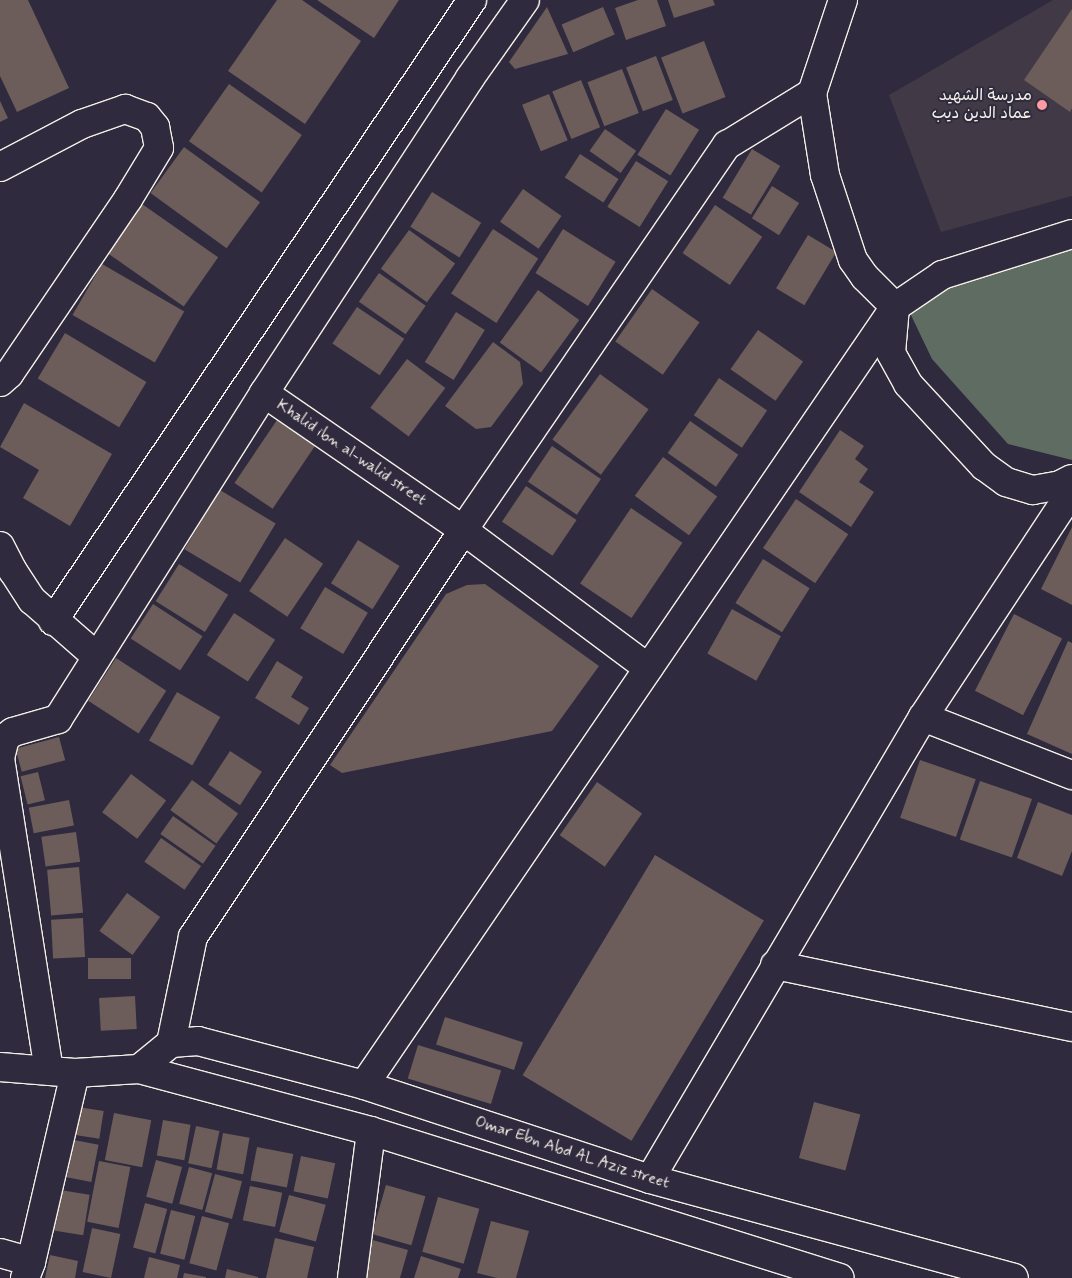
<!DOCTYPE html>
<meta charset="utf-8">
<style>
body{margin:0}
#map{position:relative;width:1072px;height:1278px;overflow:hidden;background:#2f2a3d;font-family:Mynerve,"Playpen Sans Arabic",sans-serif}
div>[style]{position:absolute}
.built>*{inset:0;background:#413946}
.green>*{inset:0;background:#5f6c62}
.building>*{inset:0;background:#6c5d5a;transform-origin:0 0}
.roads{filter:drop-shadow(1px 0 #f4f1e8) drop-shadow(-1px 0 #f4f1e8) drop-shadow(0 1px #f4f1e8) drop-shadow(0 -1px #f4f1e8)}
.minor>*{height:28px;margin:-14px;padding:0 14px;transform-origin:14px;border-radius:14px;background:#2f2a3d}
.dots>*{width:14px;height:14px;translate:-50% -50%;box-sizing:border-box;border:2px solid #2f2a3d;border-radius:50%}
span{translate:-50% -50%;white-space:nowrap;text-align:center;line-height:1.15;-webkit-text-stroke:4px #2f2a3d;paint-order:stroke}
.poi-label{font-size:16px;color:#f4f1e8}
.right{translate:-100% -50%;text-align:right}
.street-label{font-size:16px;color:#f4f1e8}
</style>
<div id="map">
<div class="built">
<div style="clip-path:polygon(1053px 0,1072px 0,1072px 196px,941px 232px,889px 95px)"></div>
</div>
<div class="green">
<div style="clip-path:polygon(1072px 241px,1072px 460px,1008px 444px,932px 359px,909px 311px,939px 281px)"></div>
</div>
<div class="building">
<div style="clip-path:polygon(0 0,28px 0,69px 88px,17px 112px,0 76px)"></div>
<div style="clip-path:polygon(277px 0,302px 0,361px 41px,305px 124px,228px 71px)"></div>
<div style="clip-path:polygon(317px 0,399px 0,374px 38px)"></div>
<div style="clip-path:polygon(638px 0,657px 0,666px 26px,626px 40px,615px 8px)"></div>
<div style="clip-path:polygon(668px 0,713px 0,715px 5px,674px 18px)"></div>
<div style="clip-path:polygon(547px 7px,568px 54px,515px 69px,509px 62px)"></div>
<div style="left:603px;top:7px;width:30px;height:45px;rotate:67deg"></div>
<div style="clip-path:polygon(1072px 9px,1072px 108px,1070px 112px,1024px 80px)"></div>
<div style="left:704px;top:41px;width:60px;height:46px;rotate:69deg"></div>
<div style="left:656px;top:56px;width:47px;height:32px;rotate:69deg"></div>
<div style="left:622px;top:69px;width:47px;height:37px;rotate:69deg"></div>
<div style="left:581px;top:80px;width:51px;height:31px;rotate:68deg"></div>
<div style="left:229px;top:84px;width:89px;height:70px;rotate:35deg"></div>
<div style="left:549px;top:94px;width:50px;height:29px;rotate:68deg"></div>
<div style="clip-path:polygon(0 101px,8px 118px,0 122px)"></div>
<div style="left:666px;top:109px;width:39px;height:54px;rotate:32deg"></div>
<div style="left:605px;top:129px;width:38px;height:27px;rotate:35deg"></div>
<div style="left:184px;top:147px;width:94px;height:57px;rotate:36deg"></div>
<div style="left:752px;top:149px;width:33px;height:57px;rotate:31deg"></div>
<div style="left:580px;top:154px;width:46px;height:28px;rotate:33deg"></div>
<div style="left:636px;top:161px;width:38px;height:54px;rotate:32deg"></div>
<div style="left:772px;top:186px;width:32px;height:38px;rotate:32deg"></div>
<div style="left:523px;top:189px;width:47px;height:40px;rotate:35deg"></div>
<div style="left:432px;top:192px;width:58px;height:41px;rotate:32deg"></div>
<div style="left:142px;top:204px;width:93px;height:60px;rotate:35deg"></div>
<div style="left:715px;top:205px;width:57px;height:58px;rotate:34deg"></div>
<div style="left:493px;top:229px;width:54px;height:77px;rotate:33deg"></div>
<div style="left:563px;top:229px;width:62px;height:52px;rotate:32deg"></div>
<div style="left:409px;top:230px;width:57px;height:48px;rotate:36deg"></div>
<div style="left:808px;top:235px;width:33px;height:62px;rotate:31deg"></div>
<div style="left:102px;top:264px;width:95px;height:59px;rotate:30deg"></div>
<div style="left:379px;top:273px;width:57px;height:35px;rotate:35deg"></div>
<div style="left:652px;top:289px;width:58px;height:64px;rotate:35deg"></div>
<div style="left:538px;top:290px;width:51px;height:65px;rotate:36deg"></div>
<div style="left:357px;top:307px;width:57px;height:44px;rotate:34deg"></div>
<div style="left:456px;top:312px;width:34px;height:59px;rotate:32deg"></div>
<div style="left:758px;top:330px;width:55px;height:48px;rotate:35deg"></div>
<div style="left:65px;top:333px;width:95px;height:53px;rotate:31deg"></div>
<div style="clip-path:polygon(493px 342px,520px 362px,523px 384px,491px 427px,476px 429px,445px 406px)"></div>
<div style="left:407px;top:359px;width:48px;height:61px;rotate:37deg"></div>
<div style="left:600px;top:374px;width:60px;height:81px;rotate:36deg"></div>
<div style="left:719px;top:378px;width:58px;height:45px;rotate:34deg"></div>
<div style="clip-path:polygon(24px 403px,112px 454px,70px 526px,23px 498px,39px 470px,0 447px)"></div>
<div style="left:277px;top:420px;width:46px;height:76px;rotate:34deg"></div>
<div style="left:690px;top:421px;width:59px;height:39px;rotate:35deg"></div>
<div style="clip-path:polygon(840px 430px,864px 446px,855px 459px,868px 469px,859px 482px,874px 492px,851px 527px,799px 492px)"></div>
<div style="left:552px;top:446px;width:59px;height:43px;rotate:34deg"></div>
<div style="left:663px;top:457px;width:67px;height:48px;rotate:36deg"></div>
<div style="left:526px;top:486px;width:61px;height:43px;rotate:34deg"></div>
<div style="left:220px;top:490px;width:65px;height:69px;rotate:31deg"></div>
<div style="left:796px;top:499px;width:63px;height:59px;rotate:34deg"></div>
<div style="left:631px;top:508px;width:62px;height:91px;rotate:34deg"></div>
<div style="clip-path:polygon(1072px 527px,1072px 605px,1041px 589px)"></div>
<div style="left:285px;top:538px;width:46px;height:64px;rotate:34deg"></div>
<div style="left:358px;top:540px;width:49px;height:51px;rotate:32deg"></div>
<div style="left:763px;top:559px;width:55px;height:52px;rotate:32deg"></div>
<div style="left:179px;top:564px;width:58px;height:44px;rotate:32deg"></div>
<div style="clip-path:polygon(485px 584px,599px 666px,552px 731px,342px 773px,330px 765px,446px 594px,467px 585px)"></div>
<div style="left:325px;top:587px;width:50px;height:48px;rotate:31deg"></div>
<div style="left:153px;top:604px;width:59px;height:41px;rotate:33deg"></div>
<div style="left:732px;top:609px;width:56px;height:51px;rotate:29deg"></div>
<div style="left:234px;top:613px;width:49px;height:50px;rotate:33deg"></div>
<div style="left:1014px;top:614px;width:54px;height:86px;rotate:27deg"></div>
<div style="clip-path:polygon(1068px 641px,1072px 643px,1072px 754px,1027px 734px)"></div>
<div style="left:116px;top:658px;width:60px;height:51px;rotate:33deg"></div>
<div style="clip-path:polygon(277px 661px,303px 677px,291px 697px,309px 708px,299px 725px,255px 698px)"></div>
<div style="left:177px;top:692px;width:50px;height:56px;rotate:30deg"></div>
<div style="left:59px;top:737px;width:24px;height:45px;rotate:75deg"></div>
<div style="left:230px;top:751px;width:38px;height:40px;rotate:33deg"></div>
<div style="left:920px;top:760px;width:59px;height:61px;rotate:19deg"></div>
<div style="left:38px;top:772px;width:29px;height:18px;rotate:76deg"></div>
<div style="left:131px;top:774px;width:44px;height:48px;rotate:37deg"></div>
<div style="left:192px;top:780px;width:57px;height:37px;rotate:36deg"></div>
<div style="left:980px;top:781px;width:55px;height:62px;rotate:19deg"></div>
<div style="left:597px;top:782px;width:55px;height:65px;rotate:35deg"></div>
<div style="left:69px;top:800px;width:26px;height:41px;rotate:79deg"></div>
<div style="clip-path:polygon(1038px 802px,1072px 815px,1072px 851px,1062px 876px,1017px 858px)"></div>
<div style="left:173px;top:816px;width:52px;height:22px;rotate:35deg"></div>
<div style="left:76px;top:832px;width:30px;height:35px;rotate:82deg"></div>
<div style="left:161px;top:838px;width:49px;height:29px;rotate:35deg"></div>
<div style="left:655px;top:855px;width:127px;height:257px;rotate:31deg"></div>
<div style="left:79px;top:867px;width:46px;height:32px;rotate:85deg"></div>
<div style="left:127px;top:893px;width:41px;height:47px;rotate:36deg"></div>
<div style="left:83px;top:918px;width:39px;height:32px;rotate:87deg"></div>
<div style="left:88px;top:958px;width:43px;height:21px"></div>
<div style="left:135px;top:996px;width:33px;height:36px;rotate:87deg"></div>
<div style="left:445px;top:1017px;width:82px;height:29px;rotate:18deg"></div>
<div style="left:418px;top:1045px;width:87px;height:35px;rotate:17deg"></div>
<div style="left:814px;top:1102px;width:48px;height:58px;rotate:15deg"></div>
<div style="left:78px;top:1107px;width:26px;height:28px;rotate:9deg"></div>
<div style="left:114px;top:1113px;width:38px;height:48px;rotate:11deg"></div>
<div style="left:163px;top:1120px;width:28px;height:36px;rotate:10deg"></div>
<div style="left:196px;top:1126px;width:24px;height:38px;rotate:12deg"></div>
<div style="left:223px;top:1133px;width:27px;height:37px;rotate:10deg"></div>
<div style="left:74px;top:1140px;width:25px;height:38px;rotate:11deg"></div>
<div style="left:257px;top:1147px;width:37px;height:34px;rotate:11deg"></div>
<div style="left:301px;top:1156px;width:35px;height:36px;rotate:12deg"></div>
<div style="left:156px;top:1160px;width:27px;height:38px;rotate:15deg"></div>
<div style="left:99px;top:1161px;width:32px;height:62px;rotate:11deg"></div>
<div style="left:189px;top:1167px;width:24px;height:38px;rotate:15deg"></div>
<div style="left:215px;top:1174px;width:28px;height:39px;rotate:15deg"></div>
<div style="left:386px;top:1185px;width:41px;height:51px;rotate:16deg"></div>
<div style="left:250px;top:1186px;width:33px;height:35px;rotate:12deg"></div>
<div style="left:60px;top:1190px;width:30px;height:41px;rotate:9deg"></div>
<div style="left:289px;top:1195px;width:38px;height:38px;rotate:15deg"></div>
<div style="left:438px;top:1197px;width:43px;height:57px;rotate:16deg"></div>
<div style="left:145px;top:1203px;width:23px;height:46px;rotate:15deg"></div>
<div style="left:171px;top:1210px;width:25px;height:45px;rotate:14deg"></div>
<div style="left:202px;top:1216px;width:28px;height:49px;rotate:15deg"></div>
<div style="clip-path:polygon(491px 1221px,529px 1231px,516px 1278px,497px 1278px,477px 1273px)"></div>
<div style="left:92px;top:1228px;width:29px;height:45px;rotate:12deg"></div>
<div style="clip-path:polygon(275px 1238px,314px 1247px,307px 1278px,266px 1278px)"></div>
<div style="clip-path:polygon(369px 1239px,408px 1250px,400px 1278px,358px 1278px)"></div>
<div style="clip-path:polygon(50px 1255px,78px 1261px,75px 1278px,45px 1278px)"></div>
<div style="clip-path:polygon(421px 1256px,461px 1269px,458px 1278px,414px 1278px)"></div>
<div style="clip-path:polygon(149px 1257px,180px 1265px,177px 1278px,144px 1278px)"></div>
<div style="clip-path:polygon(227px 1269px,258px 1277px,258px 1278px,225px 1278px)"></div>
<div style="clip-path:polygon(184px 1273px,206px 1277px,206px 1278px,183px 1278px)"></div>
</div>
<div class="roads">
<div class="minor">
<div style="left:843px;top:0;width:98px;rotate:108.4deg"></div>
<div style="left:812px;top:93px;width:83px;rotate:81deg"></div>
<div style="left:825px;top:175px;width:89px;rotate:71.8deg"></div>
<div style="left:853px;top:260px;width:21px;rotate:55deg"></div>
<div style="left:865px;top:277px;width:42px;rotate:45deg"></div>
<div style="left:895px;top:307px;width:46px;rotate:95deg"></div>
<div style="left:891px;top:353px;width:35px;rotate:61deg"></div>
<div style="left:908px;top:384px;width:112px;rotate:47.2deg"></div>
<div style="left:984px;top:466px;width:27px;rotate:36deg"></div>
<div style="left:1006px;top:482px;width:28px;rotate:17deg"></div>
<div style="left:1033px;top:490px;width:27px;rotate:-10deg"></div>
<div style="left:1060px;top:485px;width:13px;rotate:-27deg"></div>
<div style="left:0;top:167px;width:93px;rotate:-27.7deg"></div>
<div style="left:82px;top:124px;width:46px;rotate:-19.2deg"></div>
<div style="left:125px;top:109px;width:23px;rotate:20deg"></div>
<div style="left:147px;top:117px;width:13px;rotate:51deg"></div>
<div style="left:155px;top:127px;width:21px;rotate:79deg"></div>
<div style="left:159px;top:148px;width:60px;rotate:121.3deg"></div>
<div style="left:128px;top:199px;width:212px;rotate:124.2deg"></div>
<div style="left:9px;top:374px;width:12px;rotate:138deg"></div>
<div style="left:264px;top:393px;width:242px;rotate:34.5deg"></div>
<div style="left:463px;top:530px;width:231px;rotate:36.7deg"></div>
<div style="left:0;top:546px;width:28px;rotate:63deg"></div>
<div style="left:13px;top:571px;width:35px;rotate:57deg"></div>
<div style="left:32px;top:600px;width:86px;rotate:41.2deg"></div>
<div style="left:53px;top:621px;width:749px;rotate:-55.99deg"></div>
<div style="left:923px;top:717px;width:160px;rotate:21.3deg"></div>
<div style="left:775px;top:965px;width:303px;rotate:11.8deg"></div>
<div style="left:171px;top:1043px;width:108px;rotate:-78.3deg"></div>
<div style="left:193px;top:937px;width:488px;rotate:-56.4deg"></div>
<div style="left:463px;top:530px;width:467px;rotate:-55.6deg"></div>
<div style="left:727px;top:145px;width:100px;rotate:-31.5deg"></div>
<div style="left:0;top:1067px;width:75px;rotate:4.6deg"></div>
<div style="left:75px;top:1073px;width:64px;rotate:-3.6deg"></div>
<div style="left:139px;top:1069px;width:240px;rotate:15deg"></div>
<div style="left:371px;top:1131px;width:491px;rotate:17.4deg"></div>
<div style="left:139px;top:1069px;width:41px;rotate:-39.1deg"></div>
<div style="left:171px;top:1043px;width:27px;rotate:-4deg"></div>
<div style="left:198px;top:1041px;width:172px;rotate:14.8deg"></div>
<div style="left:364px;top:1085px;width:301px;rotate:18.2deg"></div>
<div style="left:650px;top:1179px;width:377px;rotate:15.2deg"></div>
<div style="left:49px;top:1071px;width:317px;rotate:-98.9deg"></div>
<div style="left:0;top:758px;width:21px;rotate:-76deg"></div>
<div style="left:5px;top:738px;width:10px;rotate:-37deg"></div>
<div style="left:13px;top:732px;width:47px;rotate:-16.1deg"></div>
<div style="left:58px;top:719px;width:386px;rotate:-57.7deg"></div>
<div style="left:264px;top:393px;width:376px;rotate:-56.8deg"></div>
<div style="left:470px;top:78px;width:95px;rotate:-54.8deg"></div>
<div style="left:364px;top:1085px;width:942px;rotate:-55.69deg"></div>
<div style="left:895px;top:307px;width:57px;rotate:-34.2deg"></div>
<div style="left:942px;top:275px;width:136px;rotate:-17.5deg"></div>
<div style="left:650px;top:1179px;width:537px;rotate:-59.42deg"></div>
<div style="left:923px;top:717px;width:271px;rotate:-56.6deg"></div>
<div style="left:0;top:1253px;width:32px;rotate:16deg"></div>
<div style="left:25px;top:1278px;width:17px;rotate:-69deg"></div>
<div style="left:31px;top:1262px;width:194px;rotate:-76.9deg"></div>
<div style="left:352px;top:1278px;width:148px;rotate:-82.6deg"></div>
</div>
</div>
<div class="dots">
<div style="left:1042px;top:105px;background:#ff9aa2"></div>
</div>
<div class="poi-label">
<span class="right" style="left:1032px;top:105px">مدرسة الشهيد<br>عماد الدين ديب</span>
</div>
<div class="street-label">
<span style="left:351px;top:453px;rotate:34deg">Khalid ibn al-walid street</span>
<span style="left:572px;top:1153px;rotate:18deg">Omar Ebn Abd AL Aziz street</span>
</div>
</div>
